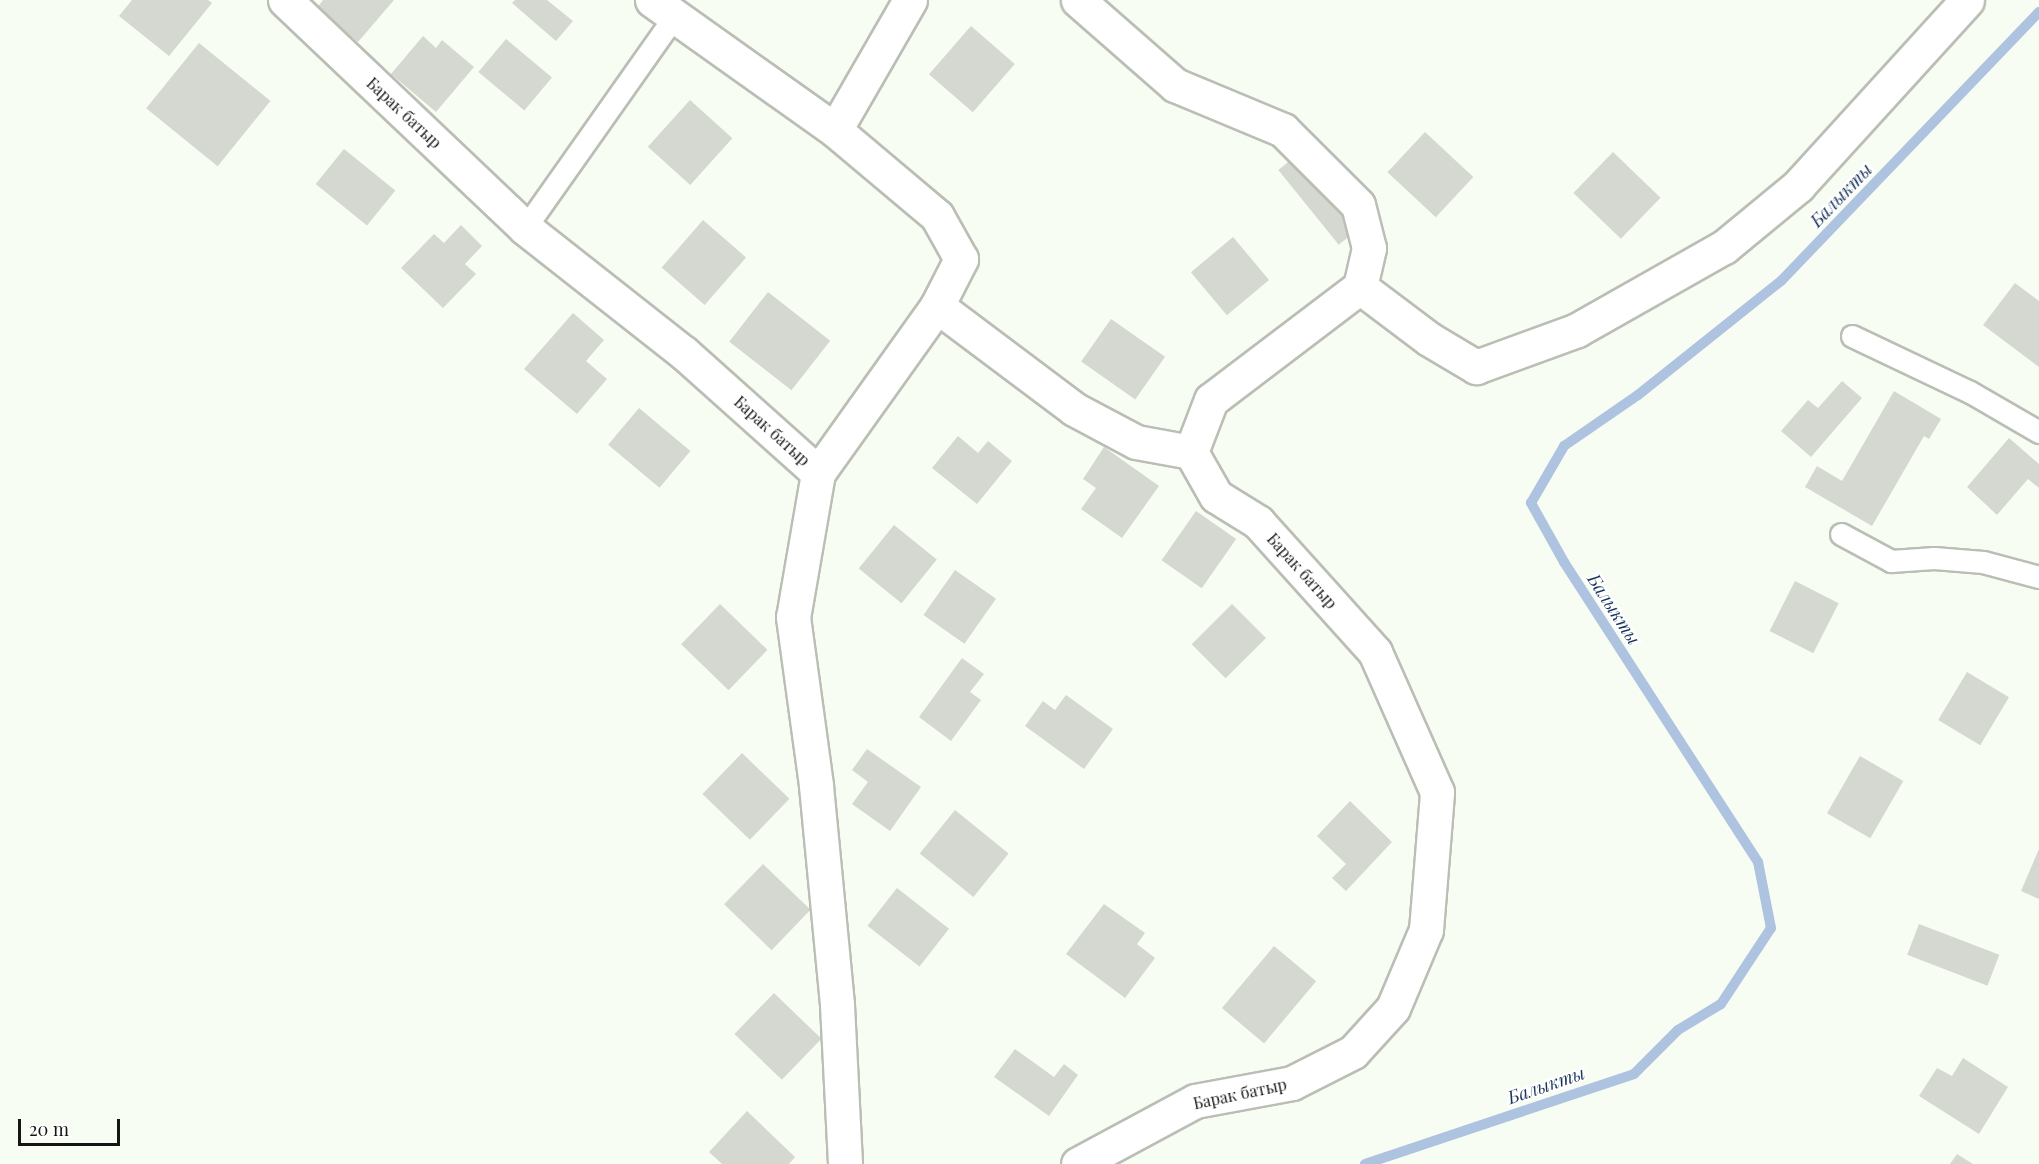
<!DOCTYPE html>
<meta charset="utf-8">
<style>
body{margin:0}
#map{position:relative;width:2039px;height:1164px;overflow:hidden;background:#f8fdf4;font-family:"Playfair Display",serif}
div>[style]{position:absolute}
.stream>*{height:10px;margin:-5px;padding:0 5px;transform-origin:5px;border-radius:5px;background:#aec3df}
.building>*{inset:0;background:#d4d8d0;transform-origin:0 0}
.roads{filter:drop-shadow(2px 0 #babeb5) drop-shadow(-2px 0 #babeb5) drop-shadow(0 2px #babeb5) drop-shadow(0 -2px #babeb5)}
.service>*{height:21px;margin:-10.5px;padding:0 10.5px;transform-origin:10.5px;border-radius:10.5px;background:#fff}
.minor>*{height:33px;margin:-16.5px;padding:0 16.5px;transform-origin:16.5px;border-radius:16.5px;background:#fff}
span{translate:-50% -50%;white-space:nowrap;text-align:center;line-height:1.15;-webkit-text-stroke:4.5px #fff;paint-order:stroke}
.street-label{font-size:16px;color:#151613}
.water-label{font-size:18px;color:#163359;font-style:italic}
.scale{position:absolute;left:18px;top:1119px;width:102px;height:27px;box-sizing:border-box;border:3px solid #151613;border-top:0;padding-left:8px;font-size:18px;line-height:21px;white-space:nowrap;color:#151613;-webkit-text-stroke:4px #fff;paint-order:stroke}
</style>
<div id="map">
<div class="stream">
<div style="left:1365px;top:1164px;width:284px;rotate:-18.5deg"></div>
<div style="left:1634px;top:1074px;width:62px;rotate:-45deg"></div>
<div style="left:1678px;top:1030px;width:50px;rotate:-31.2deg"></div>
<div style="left:1721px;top:1004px;width:91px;rotate:-56.7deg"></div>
<div style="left:1771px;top:928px;width:67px;rotate:-101.1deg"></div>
<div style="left:1758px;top:862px;width:357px;rotate:-122.9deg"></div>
<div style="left:1564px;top:562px;width:68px;rotate:-119.2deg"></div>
<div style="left:1531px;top:503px;width:66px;rotate:-59.9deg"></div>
<div style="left:1564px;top:446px;width:90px;rotate:-34.6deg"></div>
<div style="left:1638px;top:395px;width:183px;rotate:-38.6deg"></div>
<div style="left:1781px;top:281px;width:373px;rotate:-46.2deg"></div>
</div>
<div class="building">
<div style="clip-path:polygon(132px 0,208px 0,212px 3px,169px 56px,119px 16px)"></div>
<div style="clip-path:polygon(323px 0,394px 0,358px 42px,317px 8px)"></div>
<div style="clip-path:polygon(515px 0,547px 0,573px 21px,556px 41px,512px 3px)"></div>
<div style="left:971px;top:26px;width:58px;height:64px;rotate:41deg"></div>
<div style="clip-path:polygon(423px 36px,436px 48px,442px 40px,474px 67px,436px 112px,391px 74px)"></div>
<div style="left:506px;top:39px;width:60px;height:43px;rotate:40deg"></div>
<div style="left:199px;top:43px;width:92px;height:84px;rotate:39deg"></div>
<div style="left:690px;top:100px;width:57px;height:63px;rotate:42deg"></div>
<div style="left:1425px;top:132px;width:66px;height:55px;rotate:43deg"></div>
<div style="left:344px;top:149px;width:66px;height:45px;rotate:39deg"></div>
<div style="left:1613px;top:152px;width:66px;height:57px;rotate:44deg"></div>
<div style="left:1297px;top:155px;width:96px;height:24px;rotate:51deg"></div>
<div style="left:703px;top:220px;width:57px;height:63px;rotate:41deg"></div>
<div style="clip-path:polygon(461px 225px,482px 246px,465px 264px,476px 274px,443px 308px,401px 268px,434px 234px,444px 243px)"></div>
<div style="left:1233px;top:237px;width:56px;height:55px;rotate:50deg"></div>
<div style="clip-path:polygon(2015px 283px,2039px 301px,2039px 367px,1983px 325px)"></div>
<div style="left:768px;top:292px;width:79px;height:63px;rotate:38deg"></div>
<div style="clip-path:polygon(573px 313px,604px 340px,586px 361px,607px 379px,577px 414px,524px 369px)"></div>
<div style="left:1111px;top:319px;width:66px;height:52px;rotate:35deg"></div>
<div style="clip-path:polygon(1842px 381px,1862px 398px,1811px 457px,1781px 431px,1808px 400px,1818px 408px)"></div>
<div style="clip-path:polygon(1894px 391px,1941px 419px,1929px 439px,1924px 436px,1872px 526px,1805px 487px,1817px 466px,1842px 481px)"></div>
<div style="left:639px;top:408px;width:67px;height:48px;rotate:40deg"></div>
<div style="clip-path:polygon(958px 436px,978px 453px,988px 441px,1012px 461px,977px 504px,932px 468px)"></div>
<div style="clip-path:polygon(2009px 438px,2039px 464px,2039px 488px,2028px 479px,1997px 515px,1967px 487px)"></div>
<div style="clip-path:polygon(1104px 447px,1159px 486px,1122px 538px,1081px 509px,1096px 488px,1083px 479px)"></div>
<div style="left:1196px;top:511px;width:49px;height:60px;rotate:35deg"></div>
<div style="left:894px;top:525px;width:55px;height:56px;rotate:39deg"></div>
<div style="left:955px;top:570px;width:50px;height:55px;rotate:35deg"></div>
<div style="left:1795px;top:581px;width:49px;height:56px;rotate:27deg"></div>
<div style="left:720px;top:604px;width:66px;height:56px;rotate:44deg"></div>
<div style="left:1232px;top:604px;width:48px;height:57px;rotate:45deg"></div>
<div style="clip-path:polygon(962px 658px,984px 674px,970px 692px,981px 700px,951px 741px,919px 717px)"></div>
<div style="left:1967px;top:672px;width:49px;height:56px;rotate:31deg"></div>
<div style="clip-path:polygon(1066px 695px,1113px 729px,1084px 769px,1025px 726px,1043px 701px,1055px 710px)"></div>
<div style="clip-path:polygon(867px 749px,921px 787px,890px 831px,852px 804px,868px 782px,852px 770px)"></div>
<div style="left:742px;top:753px;width:66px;height:57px;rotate:44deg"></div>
<div style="left:1860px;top:756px;width:50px;height:66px;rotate:30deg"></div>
<div style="clip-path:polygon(1350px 801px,1392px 842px,1346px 891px,1332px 878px,1346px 864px,1317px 836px)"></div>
<div style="left:955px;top:810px;width:69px;height:56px;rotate:39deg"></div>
<div style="clip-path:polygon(2039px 849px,2039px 899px,2021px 891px)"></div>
<div style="left:763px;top:864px;width:66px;height:56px;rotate:44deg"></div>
<div style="left:897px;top:888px;width:66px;height:48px;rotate:38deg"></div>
<div style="clip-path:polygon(1104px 904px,1145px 933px,1137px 944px,1155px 958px,1125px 998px,1066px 954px)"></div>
<div style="left:1919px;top:924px;width:86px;height:33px;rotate:21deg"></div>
<div style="left:1274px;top:946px;width:55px;height:81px;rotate:40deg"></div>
<div style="left:774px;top:993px;width:66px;height:57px;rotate:44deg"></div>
<div style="clip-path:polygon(1015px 1049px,1054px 1077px,1064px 1064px,1078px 1075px,1049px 1116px,994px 1077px)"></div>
<div style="clip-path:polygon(1963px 1058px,2008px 1087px,1979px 1134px,1919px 1096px,1937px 1068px,1952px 1076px)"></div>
<div style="clip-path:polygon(747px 1111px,795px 1157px,789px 1164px,722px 1164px,709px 1152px)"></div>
<div style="clip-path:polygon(1957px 1154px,1973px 1164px,1950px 1164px)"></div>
</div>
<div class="roads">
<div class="service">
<div style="left:525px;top:228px;width:261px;rotate:-54.8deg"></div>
<div style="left:1852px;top:336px;width:131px;rotate:25.4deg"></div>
<div style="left:1970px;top:392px;width:80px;rotate:30.1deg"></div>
<div style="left:1841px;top:534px;width:57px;rotate:28.4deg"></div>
<div style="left:1891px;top:561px;width:43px;rotate:-4deg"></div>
<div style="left:1934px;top:558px;width:49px;rotate:4.7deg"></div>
<div style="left:1983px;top:562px;width:58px;rotate:15deg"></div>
</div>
<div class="minor">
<div style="left:285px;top:0;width:331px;rotate:43.5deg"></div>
<div style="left:525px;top:228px;width:202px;rotate:38.2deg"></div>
<div style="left:684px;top:353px;width:180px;rotate:41.8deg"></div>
<div style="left:818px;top:473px;width:146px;rotate:99.8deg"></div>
<div style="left:793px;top:617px;width:171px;rotate:82.2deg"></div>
<div style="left:816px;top:786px;width:220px;rotate:84.5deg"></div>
<div style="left:837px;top:1005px;width:159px;rotate:87.1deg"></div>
<div style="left:652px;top:0;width:224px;rotate:35.4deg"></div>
<div style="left:1360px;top:287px;width:86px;rotate:37deg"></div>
<div style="left:1429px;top:339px;width:55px;rotate:30.8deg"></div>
<div style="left:1476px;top:367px;width:108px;rotate:-20.1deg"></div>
<div style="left:1577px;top:330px;width:169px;rotate:-29.5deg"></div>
<div style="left:1724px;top:247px;width:96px;rotate:-39.5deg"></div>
<div style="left:1798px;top:186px;width:251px;rotate:-47.7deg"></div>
<div style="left:937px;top:306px;width:171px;rotate:36.9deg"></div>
<div style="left:1074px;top:409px;width:70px;rotate:28deg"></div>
<div style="left:1136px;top:442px;width:56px;rotate:10.3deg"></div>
<div style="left:818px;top:473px;width:205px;rotate:-54.5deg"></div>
<div style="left:937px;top:306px;width:53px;rotate:-62.9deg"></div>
<div style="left:961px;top:259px;width:49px;rotate:-119.2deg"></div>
<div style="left:937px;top:216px;width:133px;rotate:-139.9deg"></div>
<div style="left:835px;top:130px;width:150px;rotate:-60deg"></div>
<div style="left:1078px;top:1164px;width:133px;rotate:-28.3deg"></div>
<div style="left:1195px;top:1101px;width:99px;rotate:-10.5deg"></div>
<div style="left:1292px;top:1083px;width:68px;rotate:-26.9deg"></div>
<div style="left:1353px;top:1052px;width:59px;rotate:-47.7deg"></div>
<div style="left:1393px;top:1008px;width:85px;rotate:-67.1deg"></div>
<div style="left:1426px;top:930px;width:138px;rotate:-85.4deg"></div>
<div style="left:1437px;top:792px;width:153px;rotate:-113.9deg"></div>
<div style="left:1375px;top:652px;width:175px;rotate:-132deg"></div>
<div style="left:1258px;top:522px;width:49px;rotate:-148.2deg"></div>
<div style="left:1216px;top:496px;width:51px;rotate:-119.6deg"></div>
<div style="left:1191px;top:452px;width:56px;rotate:-69deg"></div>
<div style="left:1211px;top:400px;width:187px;rotate:-37.2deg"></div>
<div style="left:1360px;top:287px;width:40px;rotate:-77deg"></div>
<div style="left:1369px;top:248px;width:44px;rotate:-104.3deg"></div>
<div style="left:1358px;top:205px;width:106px;rotate:-135deg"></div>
<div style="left:1283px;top:130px;width:117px;rotate:-157.4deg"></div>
<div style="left:1175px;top:85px;width:129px;rotate:-138.8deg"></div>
</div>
</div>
<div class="street-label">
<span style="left:404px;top:113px;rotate:43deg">Барак батыр</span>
<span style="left:772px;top:431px;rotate:42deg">Барак батыр</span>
<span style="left:1302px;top:571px;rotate:48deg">Барак батыр</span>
<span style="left:1240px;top:1094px;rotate:-12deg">Барак батыр</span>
</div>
<div class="water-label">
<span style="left:1841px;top:195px;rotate:-46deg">Балыкты</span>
<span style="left:1614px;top:609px;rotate:57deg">Балыкты</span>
<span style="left:1546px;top:1085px;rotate:-19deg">Балыкты</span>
</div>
<div class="scale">20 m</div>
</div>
